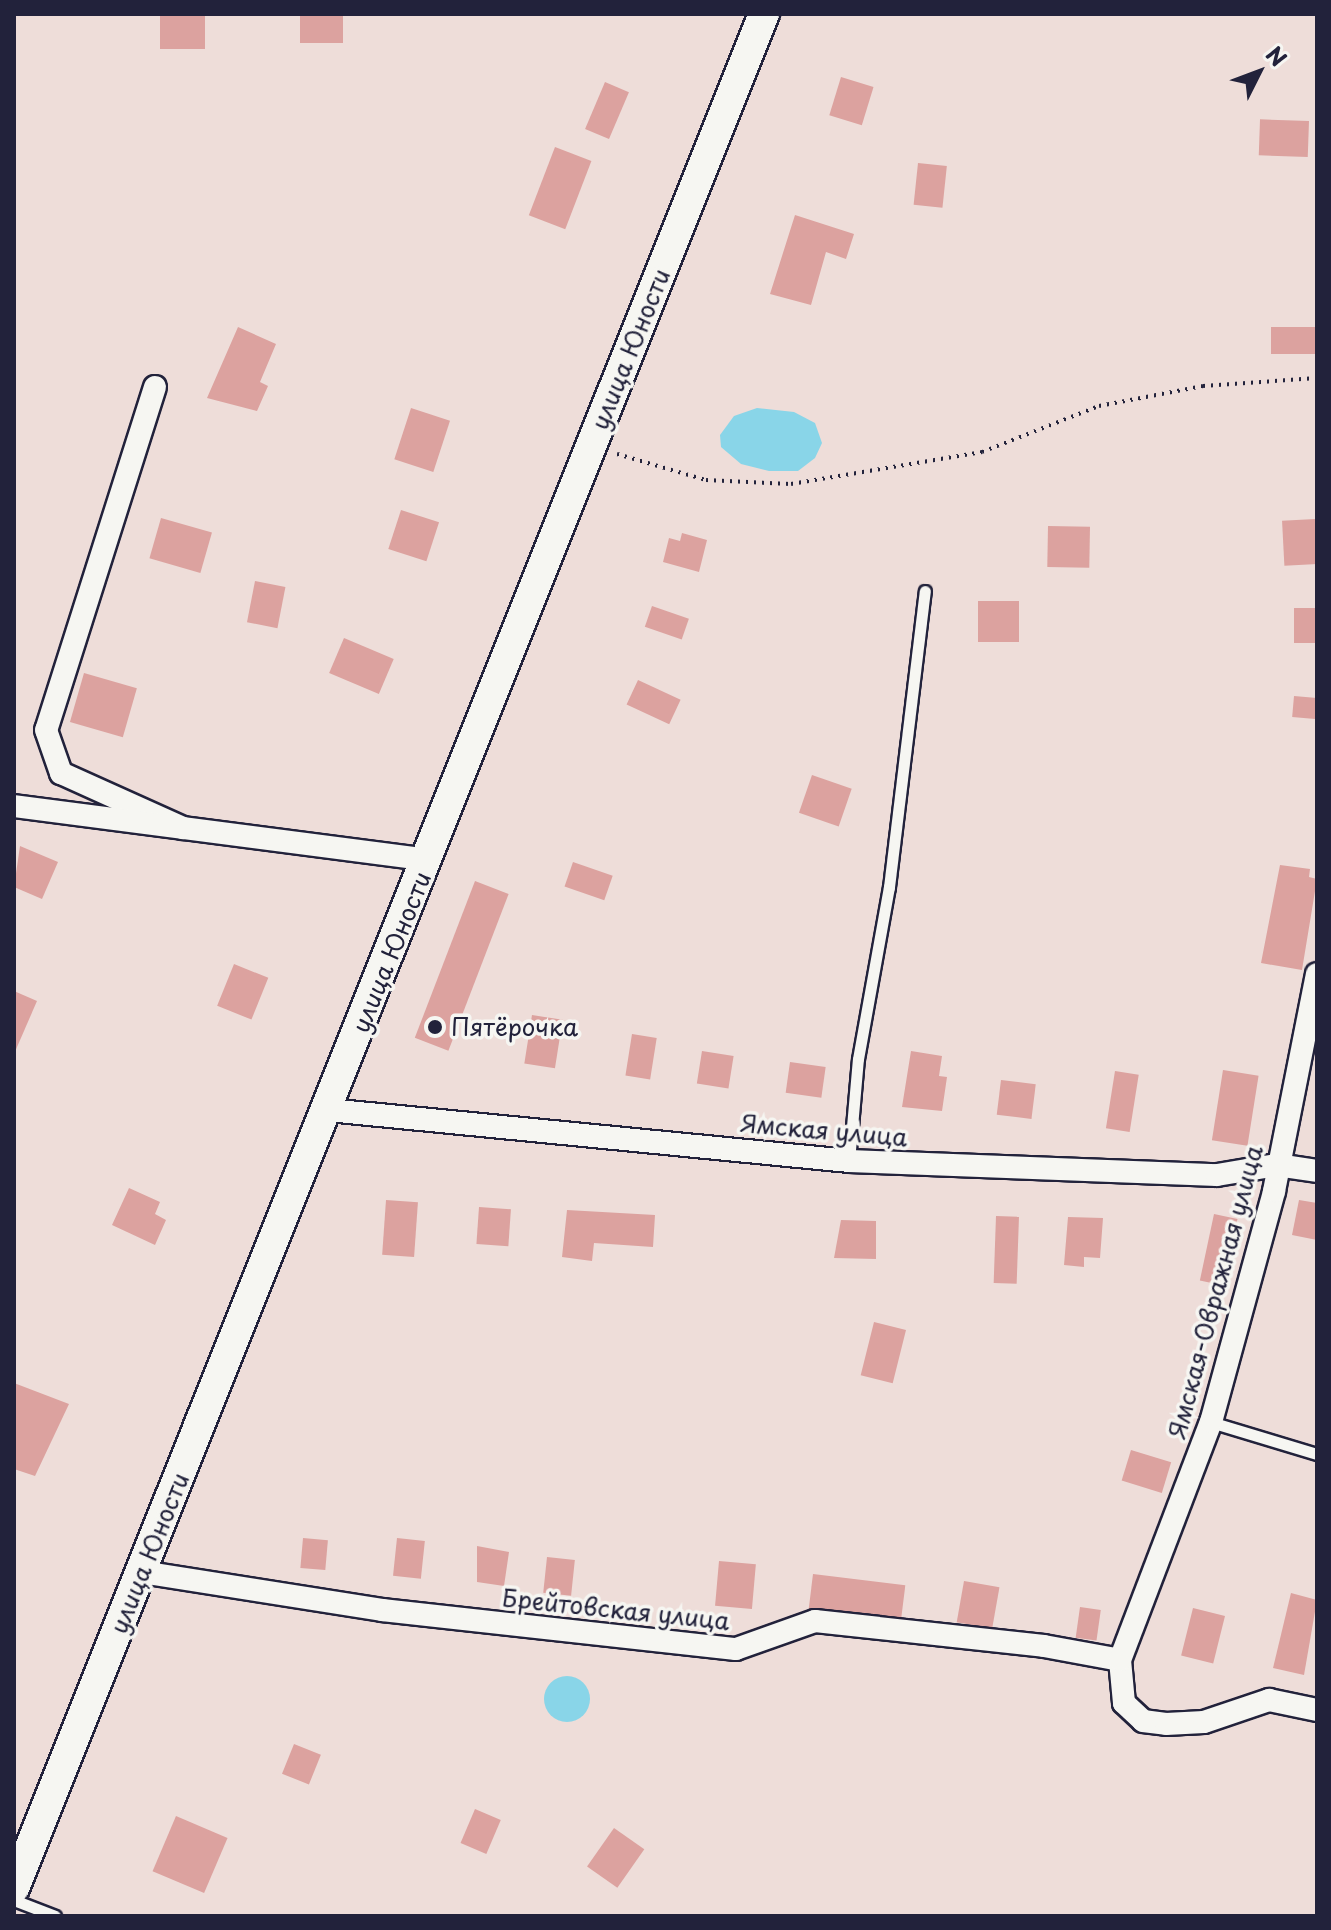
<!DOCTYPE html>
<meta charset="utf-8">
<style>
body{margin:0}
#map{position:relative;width:1331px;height:1930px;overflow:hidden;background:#eeddd9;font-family:"Playpen Sans",sans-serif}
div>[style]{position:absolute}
.water>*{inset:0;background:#89d5e8}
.round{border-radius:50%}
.building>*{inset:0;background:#dca29f;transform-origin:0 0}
.path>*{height:4px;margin-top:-2px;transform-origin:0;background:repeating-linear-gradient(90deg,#22223b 0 2px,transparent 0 8px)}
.roads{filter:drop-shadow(2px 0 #22223b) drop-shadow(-2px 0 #22223b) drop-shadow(0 2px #22223b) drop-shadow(0 -2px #22223b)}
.lane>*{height:11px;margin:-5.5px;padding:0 5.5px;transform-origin:5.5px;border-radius:5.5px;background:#f6f6f2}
.street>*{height:22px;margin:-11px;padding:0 11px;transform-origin:11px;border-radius:11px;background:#f6f6f2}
.secondary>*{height:30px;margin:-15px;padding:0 15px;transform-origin:15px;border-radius:15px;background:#f6f6f2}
.dots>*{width:22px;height:22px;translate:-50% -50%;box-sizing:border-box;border:4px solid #f6f6f2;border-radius:50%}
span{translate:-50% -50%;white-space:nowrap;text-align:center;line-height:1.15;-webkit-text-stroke:7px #f6f6f2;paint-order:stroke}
.street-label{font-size:24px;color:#22223b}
.poi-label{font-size:24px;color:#22223b}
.left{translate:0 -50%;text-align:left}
.frame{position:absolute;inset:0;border:16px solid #22223b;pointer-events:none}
.north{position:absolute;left:1219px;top:32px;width:80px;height:80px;-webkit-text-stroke:6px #f6f6f2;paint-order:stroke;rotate:48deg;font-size:22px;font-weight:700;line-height:32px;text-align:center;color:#22223b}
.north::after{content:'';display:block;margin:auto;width:28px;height:36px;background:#22223b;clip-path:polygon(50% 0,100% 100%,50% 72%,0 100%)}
</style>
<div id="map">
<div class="water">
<div style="clip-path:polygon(757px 408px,794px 412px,815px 423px,822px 443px,815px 458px,798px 471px,769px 471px,741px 464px,721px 447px,720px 435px,734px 416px)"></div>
<div class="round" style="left:544px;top:1676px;width:46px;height:46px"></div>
</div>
<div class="building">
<div style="left:160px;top:14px;width:45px;height:35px"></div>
<div style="left:300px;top:14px;width:43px;height:29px"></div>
<div style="left:841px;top:77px;width:34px;height:40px;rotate:17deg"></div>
<div style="left:605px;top:82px;width:26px;height:51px;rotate:23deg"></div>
<div style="left:1309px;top:121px;width:36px;height:49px;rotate:92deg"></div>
<div style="left:555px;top:147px;width:39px;height:73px;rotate:21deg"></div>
<div style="left:918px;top:163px;width:29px;height:42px;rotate:6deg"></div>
<div style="clip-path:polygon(795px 215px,854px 234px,846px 259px,826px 252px,811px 305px,770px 294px)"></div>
<div style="clip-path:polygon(238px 327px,276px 344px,260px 382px,268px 386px,257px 411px,207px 398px)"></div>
<div style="left:1317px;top:327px;width:27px;height:46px;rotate:90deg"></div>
<div style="left:411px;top:408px;width:41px;height:54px;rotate:18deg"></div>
<div style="left:401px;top:510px;width:40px;height:41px;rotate:18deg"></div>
<div style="left:161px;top:518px;width:53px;height:42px;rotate:16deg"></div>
<div style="left:1315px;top:519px;width:45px;height:33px;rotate:87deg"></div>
<div style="left:1048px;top:526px;width:42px;height:41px;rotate:1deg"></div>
<div style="clip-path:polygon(682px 533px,707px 540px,699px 572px,663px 562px,669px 538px,680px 541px)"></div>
<div style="left:255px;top:581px;width:31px;height:42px;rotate:11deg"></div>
<div style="left:978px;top:601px;width:41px;height:41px"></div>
<div style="left:652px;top:606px;width:39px;height:22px;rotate:19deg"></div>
<div style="left:1294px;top:608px;width:23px;height:35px"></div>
<div style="left:344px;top:638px;width:54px;height:38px;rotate:23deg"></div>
<div style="left:84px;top:673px;width:55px;height:51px;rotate:16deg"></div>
<div style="left:638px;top:680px;width:47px;height:27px;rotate:25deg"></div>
<div style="left:1294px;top:696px;width:23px;height:21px;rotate:5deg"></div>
<div style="left:812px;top:775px;width:42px;height:40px;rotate:19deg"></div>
<div style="clip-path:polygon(20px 846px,58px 862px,42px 899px,14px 887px)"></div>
<div style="left:573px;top:862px;width:42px;height:26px;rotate:19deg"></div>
<div style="clip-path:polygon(1280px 865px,1310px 869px,1309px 877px,1317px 879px,1302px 970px,1261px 963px)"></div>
<div style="left:475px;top:881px;width:36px;height:168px;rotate:21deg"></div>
<div style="left:234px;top:964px;width:37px;height:45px;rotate:22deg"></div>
<div style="clip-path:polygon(14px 991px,37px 1001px,14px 1054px)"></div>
<div style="left:532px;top:1015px;width:31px;height:49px;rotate:9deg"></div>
<div style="left:632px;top:1034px;width:25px;height:42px;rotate:9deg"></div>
<div style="left:702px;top:1051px;width:32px;height:33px;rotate:9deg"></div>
<div style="clip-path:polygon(911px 1051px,942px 1056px,939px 1076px,947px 1077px,942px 1111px,902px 1107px)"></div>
<div style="left:790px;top:1062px;width:36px;height:31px;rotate:8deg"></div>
<div style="left:1223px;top:1070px;width:36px;height:71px;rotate:9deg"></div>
<div style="left:1115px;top:1071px;width:24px;height:58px;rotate:9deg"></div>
<div style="left:1001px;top:1080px;width:35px;height:35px;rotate:7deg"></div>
<div style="clip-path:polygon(129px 1188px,160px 1202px,155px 1214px,166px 1220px,155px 1245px,112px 1225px)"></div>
<div style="left:386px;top:1200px;width:32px;height:55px;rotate:4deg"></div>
<div style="clip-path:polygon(1299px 1200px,1317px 1203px,1317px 1240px,1292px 1235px)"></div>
<div style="left:479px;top:1207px;width:32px;height:37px;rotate:4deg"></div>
<div style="clip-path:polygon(567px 1210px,655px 1215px,653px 1247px,594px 1243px,592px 1261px,562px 1257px)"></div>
<div style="left:1214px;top:1214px;width:24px;height:68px;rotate:12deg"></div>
<div style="left:996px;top:1216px;width:23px;height:67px;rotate:2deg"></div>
<div style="clip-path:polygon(1068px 1217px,1103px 1218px,1100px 1258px,1084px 1257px,1084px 1267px,1064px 1265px)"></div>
<div style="clip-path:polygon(841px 1220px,876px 1221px,876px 1259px,834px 1258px)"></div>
<div style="left:874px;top:1322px;width:33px;height:55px;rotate:14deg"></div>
<div style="clip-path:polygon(14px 1383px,69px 1404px,35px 1476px,14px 1469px)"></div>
<div style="left:1131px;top:1450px;width:42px;height:32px;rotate:17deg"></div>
<div style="left:303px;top:1538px;width:25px;height:30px;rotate:5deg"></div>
<div style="left:397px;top:1538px;width:28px;height:38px;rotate:6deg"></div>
<div style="clip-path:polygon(477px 1546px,509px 1552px,504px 1586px,477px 1582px)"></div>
<div style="left:547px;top:1557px;width:28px;height:36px;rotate:6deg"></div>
<div style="left:719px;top:1561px;width:37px;height:45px;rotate:5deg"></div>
<div style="left:813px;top:1574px;width:93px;height:35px;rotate:7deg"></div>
<div style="left:964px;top:1581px;width:36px;height:42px;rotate:10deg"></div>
<div style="clip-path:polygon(1291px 1593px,1317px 1600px,1304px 1675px,1273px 1668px)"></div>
<div style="left:1080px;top:1607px;width:21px;height:31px;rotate:8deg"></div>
<div style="left:1193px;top:1608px;width:33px;height:49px;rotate:14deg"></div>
<div style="left:294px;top:1744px;width:29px;height:32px;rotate:22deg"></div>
<div style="left:475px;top:1809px;width:28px;height:37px;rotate:23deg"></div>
<div style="left:176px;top:1816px;width:56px;height:60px;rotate:23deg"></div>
<div style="left:614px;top:1828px;width:37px;height:47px;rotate:35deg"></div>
</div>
<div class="path">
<div style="left:617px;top:454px;width:93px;rotate:16.3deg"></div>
<div style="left:706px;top:480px;width:85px;rotate:2.7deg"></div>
<div style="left:791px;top:484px;width:194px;rotate:-9.5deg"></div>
<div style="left:982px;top:452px;width:126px;rotate:-21.5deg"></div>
<div style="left:1099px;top:406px;width:106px;rotate:-10.9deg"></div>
<div style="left:1203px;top:386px;width:114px;rotate:-4deg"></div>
</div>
<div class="roads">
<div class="lane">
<div style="left:849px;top:1161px;width:102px;rotate:-85deg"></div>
<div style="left:858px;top:1059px;width:175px;rotate:-79.8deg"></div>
<div style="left:889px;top:887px;width:298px;rotate:-83.1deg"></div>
<div style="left:1211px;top:1422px;width:111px;rotate:16.8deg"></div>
<div style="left:14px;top:1900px;width:44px;rotate:21.3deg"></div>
</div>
<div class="street">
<div style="left:155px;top:387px;width:360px;rotate:107.6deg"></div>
<div style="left:46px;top:730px;width:46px;rotate:70.8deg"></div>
<div style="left:61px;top:773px;width:134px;rotate:24.3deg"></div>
<div style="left:14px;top:806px;width:417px;rotate:7.4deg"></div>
<div style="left:328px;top:1110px;width:523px;rotate:5.59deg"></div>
<div style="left:849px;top:1161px;width:368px;rotate:2.2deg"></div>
<div style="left:1217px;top:1175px;width:61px;rotate:-9.5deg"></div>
<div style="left:1277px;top:1165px;width:40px;rotate:8.5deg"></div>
<div style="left:142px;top:1572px;width:243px;rotate:9deg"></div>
<div style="left:382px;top:1610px;width:356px;rotate:6.3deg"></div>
<div style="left:736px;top:1649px;width:84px;rotate:-19.5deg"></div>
<div style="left:815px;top:1621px;width:230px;rotate:6.2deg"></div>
<div style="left:1044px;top:1646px;width:77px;rotate:10.4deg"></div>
<div style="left:1120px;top:1660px;width:43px;rotate:84.7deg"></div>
<div style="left:1124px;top:1703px;width:26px;rotate:43deg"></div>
<div style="left:1143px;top:1721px;width:23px;rotate:7deg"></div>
<div style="left:1166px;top:1724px;width:38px;rotate:-3deg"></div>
<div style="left:1204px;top:1722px;width:69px;rotate:-18.7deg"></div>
<div style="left:1269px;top:1700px;width:49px;rotate:11.8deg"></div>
<div style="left:1120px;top:1660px;width:255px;rotate:-69.1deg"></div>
<div style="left:1211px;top:1422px;width:239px;rotate:-74.7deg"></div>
<div style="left:1274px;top:1191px;width:221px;rotate:-78.8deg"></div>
</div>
<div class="secondary">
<div style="left:14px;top:1888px;width:2019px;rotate:-68.19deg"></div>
</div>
</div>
<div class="dots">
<div style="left:435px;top:1027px;background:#22223b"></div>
</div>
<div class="street-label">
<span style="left:630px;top:349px;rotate:-68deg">улица Юности</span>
<span style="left:391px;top:952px;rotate:-68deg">улица Юности</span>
<span style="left:824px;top:1130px;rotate:5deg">Ямская улица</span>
<span style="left:1215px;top:1292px;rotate:-75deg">Ямская-Овражная улица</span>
<span style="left:149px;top:1553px;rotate:-68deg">улица Юности</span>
<span style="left:616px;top:1609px;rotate:6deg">Брейтовская улица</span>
</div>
<div class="poi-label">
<span class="left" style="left:451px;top:1027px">Пятёрочка</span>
</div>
<div class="frame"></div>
<div class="north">N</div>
</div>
